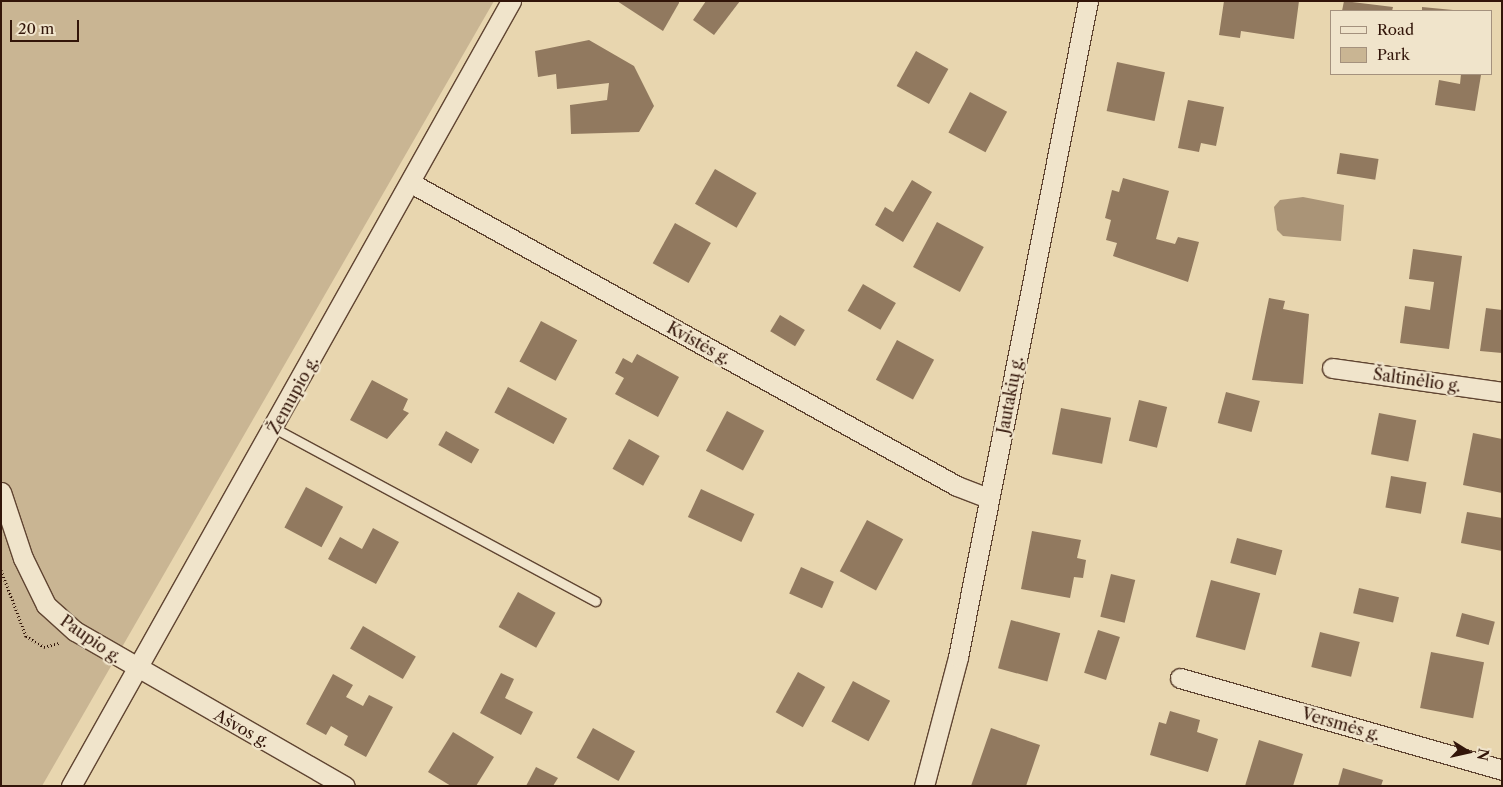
<!DOCTYPE html>
<meta charset="utf-8">
<style>
body{margin:0}
#map{position:relative;width:1503px;height:787px;overflow:hidden;background:#e8d6af;font-family:"Libre Caslon Text",serif}
div>[style]{position:absolute}
.green>*{inset:0;background:#c9b593}
.water>*{inset:0;background:#aa9477}
.building>*{inset:0;background:#91795f;transform-origin:0 0}
.path>*{height:3px;margin-top:-1.5px;transform-origin:0;background:repeating-linear-gradient(90deg,#321509 0 1px,transparent 0 3.5px)}
.roads{filter:drop-shadow(1px 0 #604532) drop-shadow(-1px 0 #604532) drop-shadow(0 1px #604532) drop-shadow(0 -1px #604532)}
.lane>*{height:9px;margin:-4.5px;padding:0 4.5px;transform-origin:4.5px;border-radius:4.5px;background:#f0e4cb}
.street>*{height:19px;margin:-9.5px;padding:0 9.5px;transform-origin:9.5px;border-radius:9.5px;background:#f0e4cb}
span{translate:-50% -50%;white-space:nowrap;text-align:center;line-height:1.15;-webkit-text-stroke:4.5px #f0e4cb;paint-order:stroke}
.street-label{font-size:16px;color:#321509}
.frame{position:absolute;inset:0;border:2px solid #321509;pointer-events:none}
.legend{position:absolute;left:1330px;top:10px;width:162px;height:65px;box-sizing:border-box;background:#f0e4cb;border:1px solid #a4917d;margin:0;padding:6px 9px;list-style:none;font-size:15px;color:#321509}
.legend li{display:flex;align-items:center;gap:10px;height:25px}
.legend b{width:25px;border:1px solid #a4917d}
.north{position:absolute;left:1443px;top:727px;width:50px;height:50px;-webkit-text-stroke:4px #f0e4cb;paint-order:stroke;rotate:100deg;font-size:14px;font-weight:700;line-height:20px;text-align:center;color:#321509}
.north::after{content:'';display:block;margin:auto;width:18px;height:22px;background:#321509;clip-path:polygon(50% 0,100% 100%,50% 72%,0 100%)}
.scale{position:absolute;left:10px;top:20px;width:69px;height:22px;box-sizing:border-box;border:2px solid #321509;border-top:0;padding-left:6px;font-size:15px;line-height:18px;white-space:nowrap;color:#321509;-webkit-text-stroke:4px #f0e4cb;paint-order:stroke}
</style>
<div id="map">
<div class="green">
<div style="clip-path:polygon(1px 1px,494px 1px,42px 786px,1px 786px)"></div>
</div>
<div class="water">
<div style="clip-path:polygon(1303px 197px,1344px 205px,1341px 241px,1283px 236px,1277px 230px,1274px 207px,1280px 200px)"></div>
</div>
<div class="building">
<div style="clip-path:polygon(617px 1px,679px 1px,679px 3px,663px 31px)"></div>
<div style="clip-path:polygon(706px 1px,740px 1px,714px 35px,693px 20px)"></div>
<div style="clip-path:polygon(1224px 1px,1299px 1px,1294px 39px,1241px 31px,1240px 38px,1219px 35px)"></div>
<div style="clip-path:polygon(1344px 1px,1393px 7px,1392px 11px,1342px 11px)"></div>
<div style="clip-path:polygon(1422px 7px,1453px 10px,1453px 11px,1422px 11px)"></div>
<div style="clip-path:polygon(589px 40px,634px 66px,654px 106px,639px 132px,571px 134px,570px 105px,607px 100px,609px 83px,557px 89px,556px 74px,538px 77px,535px 51px)"></div>
<div style="left:916px;top:51px;width:37px;height:40px;rotate:29deg"></div>
<div style="left:1117px;top:62px;width:49px;height:50px;rotate:12deg"></div>
<div style="clip-path:polygon(1461px 74px,1481px 75px,1475px 111px,1435px 105px,1439px 80px,1460px 84px)"></div>
<div style="left:970px;top:92px;width:42px;height:46px;rotate:28deg"></div>
<div style="clip-path:polygon(1188px 100px,1224px 107px,1216px 146px,1201px 143px,1199px 152px,1178px 148px)"></div>
<div style="left:1340px;top:153px;width:39px;height:21px;rotate:9deg"></div>
<div style="left:715px;top:169px;width:48px;height:40px;rotate:30deg"></div>
<div style="clip-path:polygon(1123px 178px,1169px 191px,1156px 239px,1175px 244px,1178px 237px,1199px 242px,1188px 282px,1113px 256px,1117px 243px,1106px 240px,1111px 220px,1105px 218px,1112px 190px,1119px 192px)"></div>
<div style="clip-path:polygon(912px 180px,932px 192px,903px 242px,875px 225px,885px 207px,893px 212px)"></div>
<div style="left:937px;top:222px;width:53px;height:51px;rotate:28deg"></div>
<div style="left:675px;top:223px;width:41px;height:46px;rotate:29deg"></div>
<div style="clip-path:polygon(1413px 249px,1462px 256px,1449px 349px,1400px 343px,1405px 306px,1430px 310px,1434px 282px,1409px 279px)"></div>
<div style="left:863px;top:284px;width:38px;height:31px;rotate:30deg"></div>
<div style="clip-path:polygon(1269px 298px,1285px 301px,1283px 309px,1309px 314px,1303px 384px,1252px 380px)"></div>
<div style="clip-path:polygon(1486px 308px,1502px 310px,1502px 353px,1480px 351px)"></div>
<div style="left:780px;top:315px;width:29px;height:19px;rotate:31deg"></div>
<div style="left:541px;top:321px;width:41px;height:46px;rotate:28deg"></div>
<div style="left:897px;top:340px;width:42px;height:45px;rotate:28deg"></div>
<div style="clip-path:polygon(637px 354px,679px 377px,658px 417px,615px 394px,624px 378px,615px 373px,623px 358px,632px 363px)"></div>
<div style="clip-path:polygon(372px 380px,408px 399px,403px 410px,409px 413px,387px 439px,350px 420px)"></div>
<div style="left:508px;top:387px;width:67px;height:29px;rotate:28deg"></div>
<div style="left:1226px;top:392px;width:35px;height:32px;rotate:15deg"></div>
<div style="left:1139px;top:400px;width:29px;height:42px;rotate:14deg"></div>
<div style="left:1061px;top:408px;width:51px;height:47px;rotate:11deg"></div>
<div style="left:727px;top:411px;width:42px;height:45px;rotate:28deg"></div>
<div style="left:1379px;top:413px;width:38px;height:42px;rotate:11deg"></div>
<div style="left:446px;top:431px;width:38px;height:16px;rotate:29deg"></div>
<div style="clip-path:polygon(1473px 433px,1502px 439px,1502px 493px,1463px 485px)"></div>
<div style="left:629px;top:439px;width:35px;height:34px;rotate:29deg"></div>
<div style="left:1391px;top:476px;width:36px;height:32px;rotate:10deg"></div>
<div style="left:306px;top:487px;width:42px;height:46px;rotate:28deg"></div>
<div style="left:701px;top:489px;width:59px;height:31px;rotate:25deg"></div>
<div style="clip-path:polygon(1467px 512px,1502px 518px,1502px 551px,1461px 543px)"></div>
<div style="left:867px;top:520px;width:41px;height:58px;rotate:28deg"></div>
<div style="clip-path:polygon(373px 528px,399px 542px,376px 584px,328px 559px,340px 537px,362px 549px)"></div>
<div style="clip-path:polygon(1032px 531px,1081px 540px,1077px 558px,1086px 560px,1083px 578px,1074px 577px,1070px 598px,1021px 589px)"></div>
<div style="left:1237px;top:538px;width:47px;height:26px;rotate:15deg"></div>
<div style="left:801px;top:567px;width:36px;height:29px;rotate:24deg"></div>
<div style="left:1111px;top:574px;width:25px;height:44px;rotate:14deg"></div>
<div style="left:1211px;top:580px;width:51px;height:59px;rotate:15deg"></div>
<div style="left:1359px;top:588px;width:41px;height:26px;rotate:13deg"></div>
<div style="left:518px;top:592px;width:43px;height:40px;rotate:29deg"></div>
<div style="left:1462px;top:613px;width:34px;height:24px;rotate:15deg"></div>
<div style="left:1011px;top:620px;width:51px;height:50px;rotate:15deg"></div>
<div style="left:363px;top:626px;width:61px;height:26px;rotate:30deg"></div>
<div style="left:1098px;top:630px;width:23px;height:45px;rotate:18deg"></div>
<div style="left:1320px;top:632px;width:41px;height:36px;rotate:14deg"></div>
<div style="left:1431px;top:652px;width:54px;height:57px;rotate:11deg"></div>
<div style="left:798px;top:672px;width:31px;height:46px;rotate:29deg"></div>
<div style="clip-path:polygon(501px 673px,514px 679px,505px 698px,533px 712px,521px 735px,480px 713px)"></div>
<div style="clip-path:polygon(333px 674px,353px 685px,346px 697px,363px 706px,369px 695px,393px 707px,366px 757px,344px 745px,348px 736px,331px 726px,326px 735px,306px 724px)"></div>
<div style="left:853px;top:681px;width:42px;height:46px;rotate:28deg"></div>
<div style="clip-path:polygon(1170px 711px,1200px 720px,1197px 732px,1218px 739px,1208px 772px,1150px 755px,1159px 722px,1166px 724px)"></div>
<div style="left:593px;top:728px;width:48px;height:34px;rotate:29deg"></div>
<div style="clip-path:polygon(991px 728px,1040px 745px,1026px 786px,971px 786px)"></div>
<div style="clip-path:polygon(453px 732px,494px 757px,476px 786px,451px 786px,428px 772px)"></div>
<div style="clip-path:polygon(1259px 740px,1303px 754px,1293px 786px,1245px 786px)"></div>
<div style="clip-path:polygon(536px 767px,558px 778px,553px 786px,526px 786px)"></div>
<div style="clip-path:polygon(1343px 768px,1383px 780px,1381px 786px,1338px 786px)"></div>
</div>
<div class="path">
<div style="left:1px;top:570px;width:71px;rotate:69.3deg"></div>
<div style="left:26px;top:636px;width:21px;rotate:31deg"></div>
<div style="left:44px;top:647px;width:16px;rotate:-15deg"></div>
</div>
<div class="roads">
<div class="lane">
<div style="left:274px;top:428px;width:365px;rotate:28.3deg"></div>
</div>
<div class="street">
<div style="left:411px;top:183px;width:624px;rotate:29.03deg"></div>
<div style="left:957px;top:486px;width:34px;rotate:21deg"></div>
<div style="left:1332px;top:368px;width:172px;rotate:8deg"></div>
<div style="left:1px;top:492px;width:70px;rotate:71.6deg"></div>
<div style="left:23px;top:558px;width:52px;rotate:63.9deg"></div>
<div style="left:46px;top:605px;width:39px;rotate:42deg"></div>
<div style="left:75px;top:631px;width:311px;rotate:29.9deg"></div>
<div style="left:1180px;top:678px;width:335px;rotate:15.9deg"></div>
<div style="left:71px;top:786px;width:900px;rotate:-60.73deg"></div>
<div style="left:924px;top:786px;width:133px;rotate:-75.2deg"></div>
<div style="left:958px;top:657px;width:669px;rotate:-78.79deg"></div>
</div>
</div>
<div class="street-label">
<span style="left:699px;top:343px;rotate:29deg">Kvistės g.</span>
<span style="left:1417px;top:380px;rotate:8deg">Šaltinėlio g.</span>
<span style="left:293px;top:395px;rotate:-61deg">Žemupio g.</span>
<span style="left:1010px;top:395px;rotate:-79deg">Jautakių g.</span>
<span style="left:91px;top:639px;rotate:35deg">Paupio g.</span>
<span style="left:1341px;top:724px;rotate:16deg">Versmės g.</span>
<span style="left:242px;top:728px;rotate:29deg">Ašvos g.</span>
</div>
<div class="frame"></div>
<ul class="legend">
<li><b style="height:6px;background:#f0e4cb"></b>Road</li>
<li><b style="height:14px;background:#c9b593"></b>Park</li>
</ul>
<div class="north">N</div>
<div class="scale">20 m</div>
</div>
